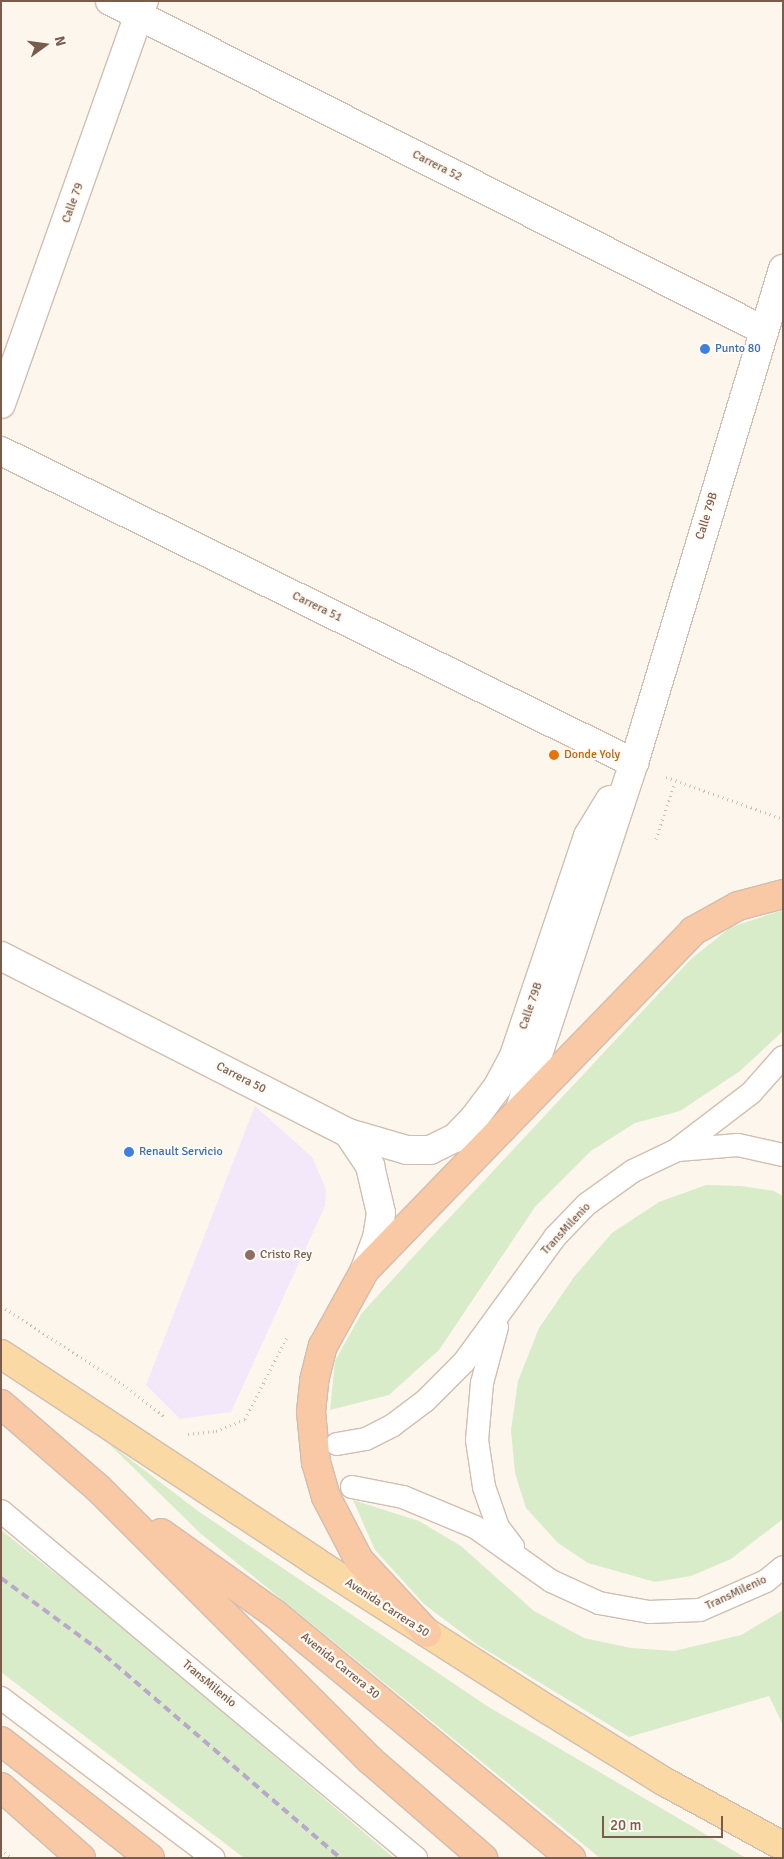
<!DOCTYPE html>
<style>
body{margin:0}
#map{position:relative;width:784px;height:1859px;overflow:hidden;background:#fdf6ec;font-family:Signika,sans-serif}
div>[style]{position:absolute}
.education>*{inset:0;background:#f3e8fa}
.green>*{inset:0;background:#d8ecc9}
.path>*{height:3px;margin-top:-1.5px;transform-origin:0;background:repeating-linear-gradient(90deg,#d9b8a5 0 1px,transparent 0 5px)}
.roads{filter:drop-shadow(1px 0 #d1beb0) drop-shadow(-1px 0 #d1beb0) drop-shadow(0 1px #d1beb0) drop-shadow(0 -1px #d1beb0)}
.service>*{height:22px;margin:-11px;padding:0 11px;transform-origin:11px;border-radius:11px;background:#fff}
.minor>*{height:28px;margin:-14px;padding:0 14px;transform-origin:14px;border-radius:14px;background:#fff}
.primary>*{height:28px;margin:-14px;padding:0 14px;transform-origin:14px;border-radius:14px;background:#fbd9a5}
.trunk>*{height:28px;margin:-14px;padding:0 14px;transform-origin:14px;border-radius:14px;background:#f9c8a4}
.rail>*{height:4px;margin-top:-2px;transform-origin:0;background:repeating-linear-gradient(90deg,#b9a8c9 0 8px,transparent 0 13px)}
.dots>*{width:14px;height:14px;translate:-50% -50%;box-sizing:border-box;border:2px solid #fffaf3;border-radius:50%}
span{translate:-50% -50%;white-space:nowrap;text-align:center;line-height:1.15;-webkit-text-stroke:4.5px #fffaf3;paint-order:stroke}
.street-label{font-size:12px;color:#7a5c4d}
.shop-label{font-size:12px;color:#366cbe}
.left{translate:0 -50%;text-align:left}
.food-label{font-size:12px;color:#c56008}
.education-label{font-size:12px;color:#785e54}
.frame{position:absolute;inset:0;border:2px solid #7a5c4d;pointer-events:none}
.north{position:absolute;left:20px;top:20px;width:50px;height:50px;-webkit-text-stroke:4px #fffaf3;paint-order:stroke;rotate:76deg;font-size:14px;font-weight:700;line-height:20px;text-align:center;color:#7a5c4d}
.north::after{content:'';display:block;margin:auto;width:18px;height:22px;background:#7a5c4d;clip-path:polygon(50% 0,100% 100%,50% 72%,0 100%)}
.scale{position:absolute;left:602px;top:1816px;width:121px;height:22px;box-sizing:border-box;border:2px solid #7a5c4d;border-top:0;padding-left:6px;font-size:15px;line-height:18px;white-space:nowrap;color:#7a5c4d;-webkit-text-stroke:4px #fffaf3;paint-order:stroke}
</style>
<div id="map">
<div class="education">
<div style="clip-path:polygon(255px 1106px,312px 1157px,326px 1189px,325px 1206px,231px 1412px,180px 1419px,146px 1385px)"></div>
</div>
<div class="green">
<div style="clip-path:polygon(783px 910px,783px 1031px,740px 1071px,680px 1111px,635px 1123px,591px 1151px,535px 1207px,439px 1350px,389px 1395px,330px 1410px,335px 1361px,361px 1314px,424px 1245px,691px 959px,731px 927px)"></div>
<div style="clip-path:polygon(706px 1185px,741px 1186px,774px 1191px,783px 1196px,783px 1519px,731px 1559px,691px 1576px,655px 1582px,588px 1563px,558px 1543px,526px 1508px,515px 1473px,511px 1430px,518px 1381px,539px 1328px,574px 1277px,612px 1233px,659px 1202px)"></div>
<div style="clip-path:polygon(105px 1440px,198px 1511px,487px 1706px,746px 1858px,600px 1858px,200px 1533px)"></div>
<div style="clip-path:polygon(353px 1500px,419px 1521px,461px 1546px,534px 1611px,584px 1638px,631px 1648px,674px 1651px,741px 1635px,783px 1610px,783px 1725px,769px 1696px,629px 1737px,478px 1645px,425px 1605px,375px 1550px)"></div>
<div style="clip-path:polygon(1px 1530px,129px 1632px,394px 1858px,244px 1858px,1px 1672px)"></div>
</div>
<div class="path">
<div style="left:666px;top:777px;width:124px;rotate:19.7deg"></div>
<div style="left:656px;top:839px;width:60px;rotate:-71.6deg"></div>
<div style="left:1px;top:1306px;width:150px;rotate:32.7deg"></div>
<div style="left:127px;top:1387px;width:48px;rotate:38.3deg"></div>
<div style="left:188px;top:1434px;width:28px;rotate:-6deg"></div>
<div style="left:216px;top:1431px;width:31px;rotate:-22deg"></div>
<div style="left:245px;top:1419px;width:94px;rotate:-62.9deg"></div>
<div style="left:1px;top:1849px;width:14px;rotate:39deg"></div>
</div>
<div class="roads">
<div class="service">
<div style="left:678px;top:1150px;width:60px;rotate:-4.8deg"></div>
<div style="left:738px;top:1145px;width:46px;rotate:12.5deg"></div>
<div style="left:497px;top:1327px;width:58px;rotate:105deg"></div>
<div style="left:482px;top:1383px;width:57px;rotate:95deg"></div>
<div style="left:477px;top:1440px;width:48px;rotate:81.5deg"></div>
<div style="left:484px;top:1487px;width:42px;rotate:70.7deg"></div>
<div style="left:498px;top:1527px;width:25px;rotate:53deg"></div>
<div style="left:337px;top:1444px;width:29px;rotate:-10deg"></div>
<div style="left:366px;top:1439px;width:30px;rotate:-27deg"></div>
<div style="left:393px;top:1425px;width:40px;rotate:-37deg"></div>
<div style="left:425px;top:1401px;width:55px;rotate:-45deg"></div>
<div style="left:464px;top:1362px;width:155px;rotate:-53.9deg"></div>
<div style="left:555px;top:1237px;width:46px;rotate:-45.9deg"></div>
<div style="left:587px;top:1204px;width:57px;rotate:-35.7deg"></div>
<div style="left:633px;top:1171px;width:47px;rotate:-25.5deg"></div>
<div style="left:675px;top:1151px;width:96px;rotate:-37.3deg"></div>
<div style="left:751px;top:1093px;width:48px;rotate:-48.4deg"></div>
<div style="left:352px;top:1487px;width:52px;rotate:11.1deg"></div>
<div style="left:403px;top:1497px;width:78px;rotate:22.6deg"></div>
<div style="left:475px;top:1527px;width:93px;rotate:35.4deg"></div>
<div style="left:551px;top:1581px;width:53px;rotate:24.6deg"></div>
<div style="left:599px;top:1603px;width:51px;rotate:10.2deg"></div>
<div style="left:649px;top:1612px;width:51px;rotate:-2.2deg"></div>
<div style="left:700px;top:1610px;width:72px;rotate:-23.7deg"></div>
<div style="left:766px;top:1581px;width:22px;rotate:-39deg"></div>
<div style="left:1px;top:1511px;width:541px;rotate:39.9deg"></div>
<div style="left:1px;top:1698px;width:266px;rotate:37deg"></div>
</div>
<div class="minor">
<div style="left:110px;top:1px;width:731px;rotate:26.74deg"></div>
<div style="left:1px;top:404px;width:428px;rotate:-70.5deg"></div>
<div style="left:1px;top:451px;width:706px;rotate:26.24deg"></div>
<div style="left:1px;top:956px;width:390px;rotate:27deg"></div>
<div style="left:348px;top:1133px;width:40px;rotate:56deg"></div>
<div style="left:370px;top:1166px;width:48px;rotate:76.8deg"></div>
<div style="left:381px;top:1213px;width:25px;rotate:99deg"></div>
<div style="left:377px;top:1238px;width:34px;rotate:111deg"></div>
<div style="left:520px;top:1109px;width:364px;rotate:-71.8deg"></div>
<div style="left:634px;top:763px;width:516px;rotate:-73.22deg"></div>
<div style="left:348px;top:1133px;width:61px;rotate:16.1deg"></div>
<div style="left:407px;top:1150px;width:23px"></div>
<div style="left:430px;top:1150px;width:28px;rotate:-26deg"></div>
<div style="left:455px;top:1138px;width:29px;rotate:-46deg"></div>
<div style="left:475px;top:1117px;width:36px;rotate:-53deg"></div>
<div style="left:497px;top:1088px;width:36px;rotate:-62deg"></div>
<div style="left:514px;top:1056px;width:232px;rotate:-71.4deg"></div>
<div style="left:588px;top:836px;width:42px;rotate:-58.6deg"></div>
</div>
<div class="primary">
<div style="left:1px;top:1354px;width:377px;rotate:33.4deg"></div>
<div style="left:316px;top:1562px;width:277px;rotate:32.5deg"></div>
<div style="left:550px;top:1711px;width:135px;rotate:31.7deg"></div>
<div style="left:665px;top:1782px;width:134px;rotate:28.5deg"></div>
</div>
<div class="trunk">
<div style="left:1px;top:1404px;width:128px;rotate:40.9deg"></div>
<div style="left:98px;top:1488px;width:385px;rotate:45deg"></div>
<div style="left:370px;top:1760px;width:150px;rotate:40.9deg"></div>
<div style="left:161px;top:1533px;width:140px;rotate:35.4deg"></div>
<div style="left:275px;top:1614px;width:384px;rotate:39.5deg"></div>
<div style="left:427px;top:1633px;width:100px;rotate:-133deg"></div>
<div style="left:359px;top:1560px;width:71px;rotate:-117.6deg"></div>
<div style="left:326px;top:1497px;width:35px;rotate:-106deg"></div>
<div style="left:316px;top:1463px;width:51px;rotate:-95.6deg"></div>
<div style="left:311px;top:1412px;width:31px;rotate:-84deg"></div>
<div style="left:314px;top:1381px;width:36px;rotate:-76deg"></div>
<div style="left:323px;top:1346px;width:87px;rotate:-61.1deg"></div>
<div style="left:365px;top:1270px;width:472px;rotate:-45.9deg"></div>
<div style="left:693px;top:931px;width:51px;rotate:-29.1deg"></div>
<div style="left:738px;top:906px;width:47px;rotate:-14.9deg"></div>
<div style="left:1px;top:1741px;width:189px;rotate:38.1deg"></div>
<div style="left:1px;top:1787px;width:107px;rotate:41.6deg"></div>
</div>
</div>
<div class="rail">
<div style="left:1px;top:1578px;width:117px;rotate:36.3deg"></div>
<div style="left:95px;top:1647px;width:323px;rotate:40.7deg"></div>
</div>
<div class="dots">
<div style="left:705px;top:349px;background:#3f7fe0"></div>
<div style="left:554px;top:755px;background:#e8710a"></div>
<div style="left:129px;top:1152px;background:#3f7fe0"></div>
<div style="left:250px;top:1255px;background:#8d6e63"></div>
</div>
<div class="street-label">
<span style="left:437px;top:166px;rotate:27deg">Carrera 52</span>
<span style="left:73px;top:203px;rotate:-70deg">Calle 79</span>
<span style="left:707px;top:516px;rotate:-73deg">Calle 79B</span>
<span style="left:317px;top:607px;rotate:26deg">Carrera 51</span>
<span style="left:531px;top:1006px;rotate:-71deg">Calle 79B</span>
<span style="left:241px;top:1078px;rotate:27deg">Carrera 50</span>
<span style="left:566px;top:1229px;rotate:-47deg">TransMilenio</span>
<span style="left:736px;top:1593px;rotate:-25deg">TransMilenio</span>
<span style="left:387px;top:1608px;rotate:33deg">Avenida Carrera 50</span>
<span style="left:340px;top:1666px;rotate:39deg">Avenida Carrera 30</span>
<span style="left:209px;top:1684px;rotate:40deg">TransMilenio</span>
</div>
<div class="shop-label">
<span class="left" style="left:715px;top:349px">Punto 80</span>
<span class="left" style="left:139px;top:1152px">Renault Servicio</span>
</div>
<div class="food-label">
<span class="left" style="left:564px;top:755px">Donde Yoly</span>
</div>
<div class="education-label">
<span class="left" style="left:260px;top:1255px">Cristo Rey</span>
</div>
<div class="frame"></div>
<div class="north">N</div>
<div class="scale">20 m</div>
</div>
